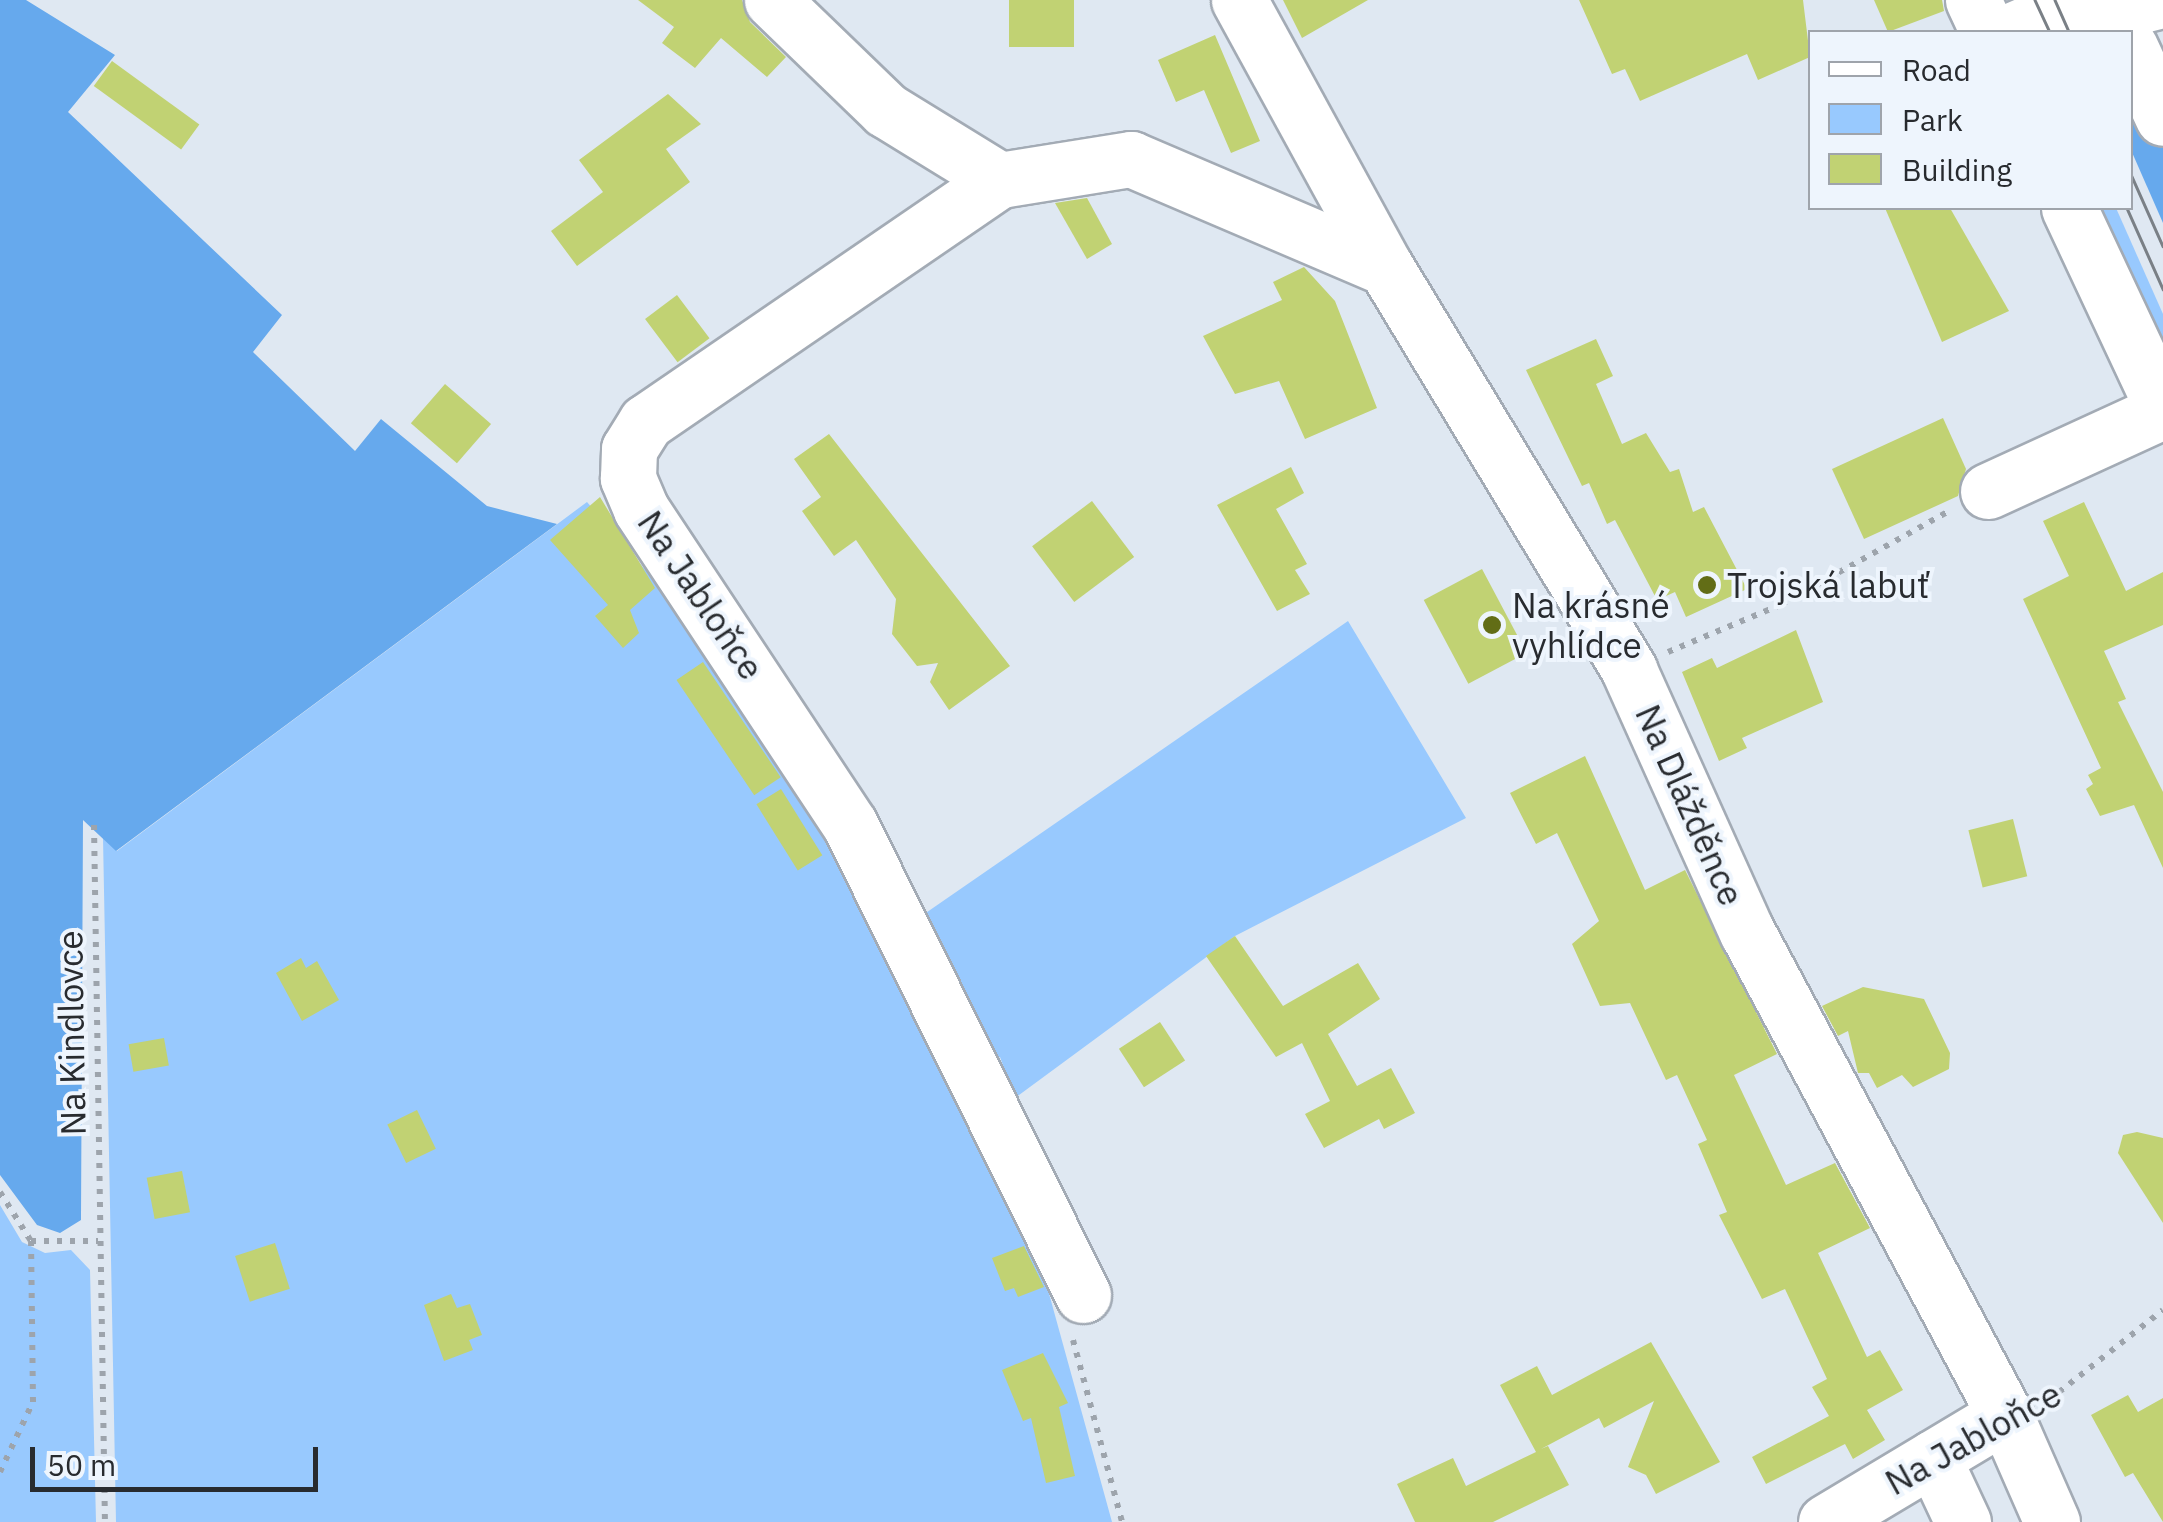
<!DOCTYPE html>
<meta charset="utf-8">
<style>
body{margin:0}
#map{position:relative;width:2163px;height:1522px;overflow:hidden;background:#dfe8f2;font-family:"IBM Plex Sans",sans-serif}
div>[style]{position:absolute}
.green>*{inset:0;background:#98c9fe}
.forest>*{inset:0;background:#66a9ed}
.building>*{inset:0;background:#c1d273;transform-origin:0 0}
.path>*{height:6px;margin-top:-3px;transform-origin:0;background:repeating-linear-gradient(90deg,#9da4ac 0 5px,transparent 0 13px)}
.roads{filter:drop-shadow(2px 0 #a3abb5) drop-shadow(-2px 0 #a3abb5) drop-shadow(0 2px #a3abb5) drop-shadow(0 -2px #a3abb5)}
.minor>*{height:55px;margin:-27.5px;padding:0 27.5px;transform-origin:27.5px;border-radius:27.5px;background:#fff}
.tram>*{height:2.5px;margin:-1.25px;padding:0 1.25px;transform-origin:1.25px;border-radius:1.25px;background:#7a8086}
.dots>*{width:28px;height:28px;translate:-50% -50%;box-sizing:border-box;border:5px solid #eef5fd;border-radius:50%}
span{translate:-50% -50%;white-space:nowrap;text-align:center;line-height:1.15;-webkit-text-stroke:8px #eef5fd;paint-order:stroke}
.poi-label{font-size:35px;color:#282b2f}
.left{translate:0 -50%;text-align:left}
.street-label{font-size:35px;color:#282b2f}
.legend{position:absolute;left:1808px;top:30px;width:325px;height:180px;box-sizing:border-box;background:#eef5fd;border:2px solid #9fa4ab;margin:0;padding:12px 18px;list-style:none;font-size:30px;color:#282b2f}
.legend li{display:flex;align-items:center;gap:20px;height:50px}
.legend b{width:50px;border:2px solid #9fa4ab}
.scale{position:absolute;left:30px;top:1447px;width:288px;height:45px;box-sizing:border-box;border:5px solid #282b2f;border-top:0;padding-left:12px;font-size:30px;line-height:35px;white-space:nowrap;color:#282b2f;-webkit-text-stroke:8px #eef5fd;paint-order:stroke}
</style>
<div id="map">
<div class="green">
<div style="clip-path:polygon(2090px 208px,2116px 208px,2163px 314px,2163px 365px)"></div>
<div style="clip-path:polygon(587px 502px,684px 615px,850px 879px,1037px 1250px,1112px 1522px,116px 1522px,103px 838px,117px 851px)"></div>
<div style="clip-path:polygon(1348px 621px,1466px 818px,1235px 936px,1015px 1098px,1000px 1057px,985px 1065px,917px 919px)"></div>
<div style="clip-path:polygon(0 1205px,22px 1242px,45px 1253px,71px 1250px,90px 1270px,96px 1522px,0 1522px)"></div>
</div>
<div class="forest">
<div style="clip-path:polygon(0 0,26px 0,115px 55px,68px 112px,282px 315px,253px 352px,355px 451px,381px 419px,487px 506px,557px 524px,116px 851px,83px 820px,81px 1220px,60px 1233px,37px 1225px,0 1175px)"></div>
<div style="clip-path:polygon(2130px 76px,2163px 140px,2163px 223px,2131px 150px)"></div>
</div>
<div class="building">
<div style="clip-path:polygon(638px 0,742px 0,750px 22px,786px 57px,767px 77px,721px 38px,695px 68px,662px 43px,674px 27px)"></div>
<div style="left:1009px;top:0;width:65px;height:47px"></div>
<div style="clip-path:polygon(1283px 0,1368px 0,1302px 38px)"></div>
<div style="clip-path:polygon(1579px 0,1803px 0,1810px 57px,1758px 80px,1747px 54px,1640px 101px,1625px 69px,1612px 74px)"></div>
<div style="clip-path:polygon(1874px 0,1942px 0,1944px 11px,1888px 32px)"></div>
<div style="clip-path:polygon(1215px 35px,1260px 141px,1231px 153px,1204px 90px,1176px 102px,1158px 60px)"></div>
<div style="left:112px;top:61px;width:108px;height:31px;rotate:36deg"></div>
<div style="clip-path:polygon(668px 94px,701px 124px,666px 149px,690px 182px,577px 266px,551px 231px,603px 192px,579px 160px)"></div>
<div style="clip-path:polygon(1087px 198px,1112px 244px,1087px 259px,1055px 203px)"></div>
<div style="clip-path:polygon(1885px 208px,1950px 208px,2009px 311px,1942px 342px)"></div>
<div style="clip-path:polygon(1304px 267px,1335px 301px,1377px 408px,1305px 439px,1279px 381px,1235px 394px,1203px 336px,1282px 300px,1273px 282px)"></div>
<div style="left:677px;top:295px;width:54px;height:40px;rotate:53deg"></div>
<div style="clip-path:polygon(1596px 339px,1613px 376px,1596px 384px,1622px 444px,1646px 433px,1670px 472px,1679px 469px,1693px 512px,1704px 507px,1747px 589px,1686px 617px,1675px 592px,1657px 600px,1615px 520px,1607px 524px,1589px 483px,1582px 486px,1526px 370px)"></div>
<div style="left:445px;top:384px;width:61px;height:52px;rotate:41deg"></div>
<div style="clip-path:polygon(1943px 418px,1966px 469px,1958px 496px,1864px 539px,1832px 469px)"></div>
<div style="clip-path:polygon(829px 434px,1010px 666px,949px 710px,930px 682px,938px 663px,917px 666px,892px 634px,896px 599px,856px 540px,834px 556px,802px 511px,821px 497px,794px 459px)"></div>
<div style="clip-path:polygon(1291px 467px,1304px 493px,1276px 509px,1307px 564px,1295px 570px,1310px 594px,1277px 611px,1217px 505px)"></div>
<div style="clip-path:polygon(600px 497px,655px 588px,630px 610px,639px 633px,623px 648px,595px 616px,608px 605px,550px 540px)"></div>
<div style="left:1092px;top:501px;width:70px;height:75px;rotate:53deg"></div>
<div style="clip-path:polygon(2084px 502px,2126px 591px,2163px 572px,2163px 625px,2104px 651px,2126px 699px,2118px 702px,2163px 792px,2163px 868px,2134px 805px,2100px 816px,2086px 789px,2093px 784px,2088px 775px,2101px 768px,2023px 599px,2069px 576px,2043px 521px)"></div>
<div style="left:1482px;top:569px;width:95px;height:66px;rotate:62deg"></div>
<div style="clip-path:polygon(1796px 630px,1823px 702px,1742px 738px,1747px 748px,1719px 761px,1682px 672px,1712px 658px,1717px 668px)"></div>
<div style="left:703px;top:662px;width:139px;height:32px;rotate:56deg"></div>
<div style="clip-path:polygon(1585px 756px,1645px 890px,1685px 870px,1777px 1054px,1734px 1075px,1786px 1185px,1835px 1163px,1870px 1228px,1818px 1253px,1867px 1357px,1880px 1350px,1903px 1390px,1867px 1410px,1885px 1440px,1853px 1459px,1845px 1444px,1766px 1484px,1752px 1457px,1829px 1416px,1812px 1387px,1827px 1379px,1785px 1289px,1762px 1299px,1719px 1215px,1727px 1212px,1698px 1144px,1707px 1140px,1677px 1075px,1666px 1080px,1630px 1003px,1600px 1006px,1572px 944px,1599px 921px,1557px 833px,1536px 844px,1510px 793px)"></div>
<div style="left:781px;top:789px;width:78px;height:29px;rotate:58deg"></div>
<div style="left:2013px;top:819px;width:59px;height:46px;rotate:76deg"></div>
<div style="clip-path:polygon(1235px 936px,1283px 1006px,1358px 963px,1380px 999px,1328px 1034px,1357px 1086px,1391px 1068px,1415px 1113px,1384px 1129px,1379px 1119px,1324px 1148px,1305px 1114px,1330px 1101px,1302px 1043px,1276px 1057px,1206px 956px)"></div>
<div style="clip-path:polygon(301px 958px,306px 968px,317px 961px,339px 1000px,302px 1021px,276px 973px)"></div>
<div style="clip-path:polygon(1863px 987px,1924px 999px,1950px 1053px,1949px 1069px,1913px 1087px,1902px 1075px,1877px 1088px,1869px 1073px,1858px 1073px,1848px 1031px,1838px 1036px,1822px 1006px)"></div>
<div style="left:1160px;top:1022px;width:46px;height:49px;rotate:57deg"></div>
<div style="left:164px;top:1038px;width:28px;height:36px;rotate:80deg"></div>
<div style="left:417px;top:1110px;width:43px;height:33px;rotate:64deg"></div>
<div style="clip-path:polygon(2137px 1132px,2163px 1138px,2163px 1223px,2118px 1153px,2123px 1135px)"></div>
<div style="left:182px;top:1171px;width:42px;height:36px;rotate:79deg"></div>
<div style="left:275px;top:1243px;width:48px;height:42px;rotate:72deg"></div>
<div style="clip-path:polygon(1024px 1246px,1044px 1287px,1018px 1297px,1014px 1288px,1005px 1291px,992px 1258px)"></div>
<div style="clip-path:polygon(451px 1294px,457px 1308px,470px 1304px,482px 1335px,469px 1340px,473px 1350px,444px 1361px,424px 1305px)"></div>
<div style="clip-path:polygon(1651px 1342px,1720px 1462px,1656px 1494px,1646px 1475px,1628px 1467px,1654px 1401px,1604px 1428px,1599px 1418px,1541px 1449px,1548px 1446px,1569px 1485px,1493px 1522px,1415px 1522px,1397px 1484px,1453px 1458px,1466px 1486px,1536px 1452px,1500px 1385px,1537px 1366px,1552px 1395px)"></div>
<div style="clip-path:polygon(1043px 1353px,1068px 1403px,1059px 1407px,1075px 1476px,1046px 1483px,1031px 1418px,1023px 1421px,1002px 1370px)"></div>
<div style="clip-path:polygon(2128px 1395px,2138px 1412px,2163px 1398px,2163px 1522px,2133px 1473px,2125px 1477px,2091px 1415px)"></div>
</div>
<div class="path">
<div style="left:1668px;top:652px;width:124px;rotate:-22.8deg"></div>
<div style="left:1782px;top:604px;width:193px;rotate:-29.1deg"></div>
<div style="left:94px;top:825px;width:697px;rotate:89.1deg"></div>
<div style="left:0;top:1192px;width:58px;rotate:57.7deg"></div>
<div style="left:1073px;top:1340px;width:188px;rotate:74.9deg"></div>
<div style="left:2049px;top:1400px;width:145px;rotate:-38.3deg"></div>
<div style="left:0;top:1472px;width:77px;rotate:-64.8deg"></div>
<div style="left:33px;top:1402px;width:161px;rotate:-90.7deg"></div>
<div style="left:31px;top:1241px;width:67px"></div>
</div>
<div class="roads">
<div class="minor">
<div style="left:772px;top:0;width:158px;rotate:44deg"></div>
<div style="left:886px;top:110px;width:134px;rotate:31.6deg"></div>
<div style="left:1239px;top:0;width:306px;rotate:61.3deg"></div>
<div style="left:1386px;top:268px;width:470px;rotate:58.8deg"></div>
<div style="left:1629px;top:670px;width:287px;rotate:65.8deg"></div>
<div style="left:1747px;top:932px;width:548px;rotate:61.89deg"></div>
<div style="left:2005px;top:1415px;width:117px;rotate:66.3deg"></div>
<div style="left:1973px;top:0;width:35px;rotate:65deg"></div>
<div style="left:2008px;top:32px;width:56px;rotate:-23.3deg"></div>
<div style="left:2059px;top:10px;width:55px;rotate:2.1deg"></div>
<div style="left:2114px;top:12px;width:49px;rotate:-14deg"></div>
<div style="left:2130px;top:47px;width:78px;rotate:65.1deg"></div>
<div style="left:2069px;top:208px;width:222px;rotate:64.9deg"></div>
<div style="left:1988px;top:491px;width:192px;rotate:-24.6deg"></div>
<div style="left:1083px;top:1295px;width:525px;rotate:-116.37deg"></div>
<div style="left:850px;top:825px;width:379px;rotate:-123.5deg"></div>
<div style="left:641px;top:509px;width:34px;rotate:-113deg"></div>
<div style="left:628px;top:478px;width:29px;rotate:-88deg"></div>
<div style="left:629px;top:449px;width:32px;rotate:-58deg"></div>
<div style="left:646px;top:422px;width:429px;rotate:-34.4deg"></div>
<div style="left:1000px;top:180px;width:133px;rotate:-9.1deg"></div>
<div style="left:1131px;top:159px;width:277px;rotate:23.1deg"></div>
<div style="left:1933px;top:1458px;width:71px;rotate:64.9deg"></div>
<div style="left:1826px;top:1522px;width:209px;rotate:-30.9deg"></div>
</div>
</div>
<div class="tram">
<div style="left:2035px;top:0;width:35px;rotate:65deg"></div>
<div style="left:2055px;top:0;width:35px;rotate:66deg"></div>
<div style="left:2130px;top:172px;width:81px;rotate:66deg"></div>
<div style="left:2127px;top:208px;width:89px;rotate:66deg"></div>
</div>
<div class="dots">
<div style="left:1707px;top:585px;background:#626d16"></div>
<div style="left:1492px;top:625px;background:#626d16"></div>
</div>
<div class="poi-label">
<span class="left" style="left:1727px;top:585px">Trojská labuť</span>
<span class="left" style="left:1512px;top:625px">Na krásné<br>vyhlídce</span>
</div>
<div class="street-label">
<span style="left:701px;top:595px;rotate:56deg">Na Jabloňce</span>
<span style="left:1690px;top:805px;rotate:66deg">Na Dlážděnce</span>
<span style="left:71px;top:1033px;rotate:-91deg">Na Kindlovce</span>
<span style="left:1973px;top:1438px;rotate:-29deg">Na Jabloňce</span>
</div>
<ul class="legend">
<li><b style="height:12px;background:#fff"></b>Road</li>
<li><b style="height:28px;background:#98c9fe"></b>Park</li>
<li><b style="height:28px;background:#c1d273"></b>Building</li>
</ul>
<div class="scale">50 m</div>
</div>
